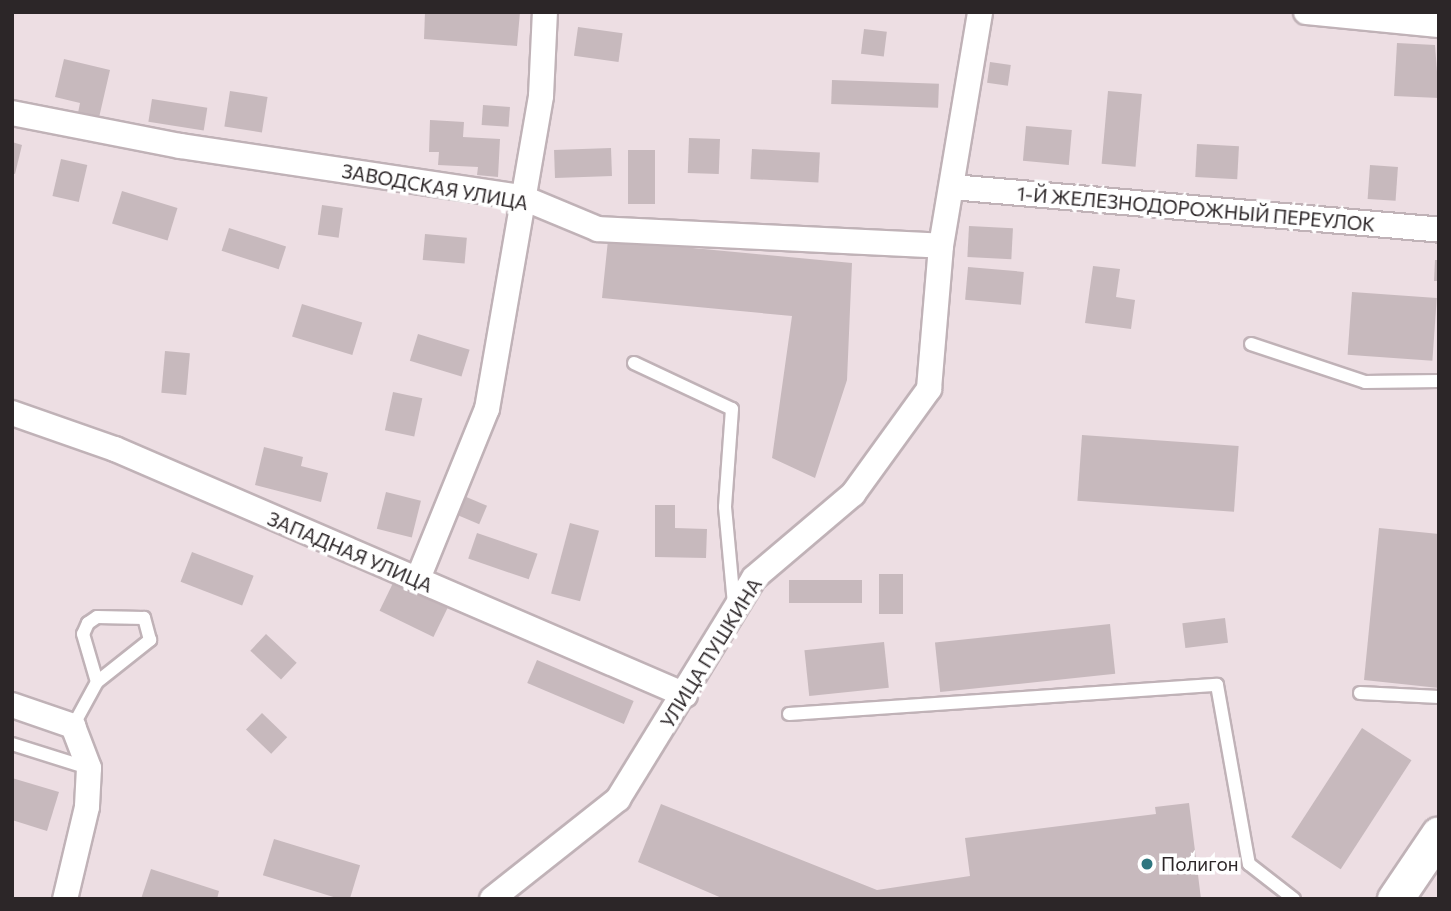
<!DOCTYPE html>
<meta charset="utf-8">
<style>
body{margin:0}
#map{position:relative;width:1451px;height:911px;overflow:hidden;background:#eddee3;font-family:Commissioner,sans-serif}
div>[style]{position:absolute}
.building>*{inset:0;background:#c7b9bd;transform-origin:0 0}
.roads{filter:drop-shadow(2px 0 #c0b2b7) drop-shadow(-2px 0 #c0b2b7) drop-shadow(0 2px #c0b2b7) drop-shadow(0 -2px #c0b2b7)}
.service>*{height:12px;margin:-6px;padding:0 6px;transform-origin:6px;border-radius:6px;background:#fff}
.minor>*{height:24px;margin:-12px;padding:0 12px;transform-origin:12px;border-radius:12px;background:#fff}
.secondary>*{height:35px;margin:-17.5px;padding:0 17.5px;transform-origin:17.5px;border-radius:17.5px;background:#fff}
.dots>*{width:19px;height:19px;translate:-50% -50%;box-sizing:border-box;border:4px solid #fff;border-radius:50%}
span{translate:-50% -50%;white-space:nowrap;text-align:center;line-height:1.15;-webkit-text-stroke:7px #fff;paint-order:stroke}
.street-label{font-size:19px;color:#2c2628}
.poi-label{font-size:19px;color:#2c2628}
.left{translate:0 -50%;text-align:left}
.frame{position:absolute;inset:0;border:14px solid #2c2628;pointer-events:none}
</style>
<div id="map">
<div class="building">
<div style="clip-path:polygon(425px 12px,520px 12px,517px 46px,424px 39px)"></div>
<div style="left:578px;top:27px;width:45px;height:29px;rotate:8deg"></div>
<div style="left:864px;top:29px;width:23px;height:25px;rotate:7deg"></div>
<div style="clip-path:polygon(1397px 43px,1435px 45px,1439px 98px,1394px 96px)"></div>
<div style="clip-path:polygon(64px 59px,110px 70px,98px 122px,77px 118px,80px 103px,55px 97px)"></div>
<div style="left:990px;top:62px;width:21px;height:21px;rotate:8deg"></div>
<div style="left:832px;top:80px;width:107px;height:24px;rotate:2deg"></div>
<div style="left:230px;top:91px;width:38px;height:36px;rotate:9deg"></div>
<div style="left:1108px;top:91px;width:34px;height:73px;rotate:5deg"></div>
<div style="left:152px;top:99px;width:56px;height:23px;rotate:9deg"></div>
<div style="left:483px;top:105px;width:27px;height:20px;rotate:4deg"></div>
<div style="clip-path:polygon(430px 120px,464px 122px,463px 137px,500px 139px,498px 177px,477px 175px,478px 167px,438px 165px,439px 152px,429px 152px)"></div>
<div style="left:1026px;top:126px;width:46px;height:35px;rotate:5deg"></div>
<div style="left:689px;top:138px;width:31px;height:35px;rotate:2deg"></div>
<div style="clip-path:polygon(12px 142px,22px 145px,15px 174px,12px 173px)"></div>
<div style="left:1197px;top:144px;width:42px;height:33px;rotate:3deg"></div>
<div style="left:611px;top:148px;width:28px;height:57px;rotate:88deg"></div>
<div style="left:752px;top:149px;width:68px;height:30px;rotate:3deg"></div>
<div style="left:628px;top:150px;width:27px;height:54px"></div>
<div style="left:61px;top:159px;width:27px;height:38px;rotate:13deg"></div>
<div style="left:1370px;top:165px;width:28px;height:34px;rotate:4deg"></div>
<div style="left:122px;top:191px;width:58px;height:34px;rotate:17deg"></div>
<div style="left:322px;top:205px;width:21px;height:30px;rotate:8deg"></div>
<div style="left:969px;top:226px;width:44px;height:31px;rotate:3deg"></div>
<div style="left:229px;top:228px;width:60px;height:24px;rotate:18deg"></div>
<div style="left:425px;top:234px;width:42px;height:26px;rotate:5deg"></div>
<div style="clip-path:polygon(608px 240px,852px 263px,847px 380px,815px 478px,772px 458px,792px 316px,602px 298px)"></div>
<div style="clip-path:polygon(1435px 260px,1439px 260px,1439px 281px,1434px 281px)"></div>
<div style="clip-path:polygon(1093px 266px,1120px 269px,1116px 297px,1135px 300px,1131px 329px,1085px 323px)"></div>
<div style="left:968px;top:267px;width:56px;height:33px;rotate:5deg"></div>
<div style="left:1352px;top:292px;width:85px;height:63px;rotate:4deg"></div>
<div style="left:302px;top:304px;width:63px;height:34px;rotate:17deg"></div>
<div style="left:418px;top:334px;width:54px;height:28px;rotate:17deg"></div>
<div style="left:165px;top:351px;width:25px;height:42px;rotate:5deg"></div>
<div style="left:393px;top:392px;width:30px;height:39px;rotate:12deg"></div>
<div style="left:1082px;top:435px;width:157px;height:66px;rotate:4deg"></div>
<div style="clip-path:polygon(264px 447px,303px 457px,301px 466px,328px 473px,321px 502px,255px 485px)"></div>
<div style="left:386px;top:492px;width:36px;height:38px;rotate:14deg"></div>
<div style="left:464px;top:496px;width:25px;height:20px;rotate:23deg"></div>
<div style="clip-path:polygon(655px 505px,675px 505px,675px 528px,707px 529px,706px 558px,655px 557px)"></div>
<div style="left:570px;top:523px;width:30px;height:73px;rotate:15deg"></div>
<div style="clip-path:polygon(1379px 528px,1439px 534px,1439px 688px,1364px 680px)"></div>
<div style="left:477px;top:533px;width:64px;height:27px;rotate:19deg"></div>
<div style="left:192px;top:552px;width:66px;height:32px;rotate:21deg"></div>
<div style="left:879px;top:574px;width:24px;height:40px"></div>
<div style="left:789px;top:580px;width:73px;height:23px"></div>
<div style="left:394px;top:581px;width:60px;height:33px;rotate:26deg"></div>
<div style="left:1225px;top:618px;width:25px;height:43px;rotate:83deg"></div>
<div style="left:1110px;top:624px;width:50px;height:176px;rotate:84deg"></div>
<div style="left:266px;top:634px;width:42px;height:23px;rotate:43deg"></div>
<div style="left:884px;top:642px;width:46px;height:80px;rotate:84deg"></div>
<div style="left:537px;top:660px;width:105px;height:25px;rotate:23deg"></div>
<div style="left:262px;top:713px;width:35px;height:23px;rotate:44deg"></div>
<div style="left:1362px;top:728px;width:59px;height:130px;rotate:33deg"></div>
<div style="clip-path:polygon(12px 778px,59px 792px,47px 831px,12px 820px)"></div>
<div style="clip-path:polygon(1189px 803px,1201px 899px,724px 899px,638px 862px,661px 804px,877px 890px,970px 876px,965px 838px,1156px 814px,1155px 807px)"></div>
<div style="left:274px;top:839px;width:90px;height:38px;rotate:17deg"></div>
<div style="clip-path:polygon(151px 869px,219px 891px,217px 899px,141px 899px)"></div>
</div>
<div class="roads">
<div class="service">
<div style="left:1251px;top:344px;width:120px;rotate:18.4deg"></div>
<div style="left:1365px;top:382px;width:74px;rotate:-0.8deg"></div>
<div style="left:634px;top:363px;width:108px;rotate:25.1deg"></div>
<div style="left:732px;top:409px;width:98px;rotate:94.1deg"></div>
<div style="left:725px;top:507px;width:97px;rotate:84.7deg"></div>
<div style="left:1360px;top:693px;width:79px;rotate:2.9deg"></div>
<div style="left:789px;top:714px;width:429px;rotate:-3.9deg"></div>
<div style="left:1217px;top:685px;width:182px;rotate:79.9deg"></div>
<div style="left:1249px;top:864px;width:57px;rotate:37.9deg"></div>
<div style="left:73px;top:726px;width:50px;rotate:-61.4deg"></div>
<div style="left:97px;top:682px;width:68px;rotate:-38.4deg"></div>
<div style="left:150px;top:640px;width:23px;rotate:-105deg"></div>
<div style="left:144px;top:618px;width:47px;rotate:-178.8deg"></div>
<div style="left:97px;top:617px;width:11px;rotate:146deg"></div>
<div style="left:88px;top:623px;width:12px;rotate:114deg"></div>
<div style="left:83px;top:634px;width:50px;rotate:73.7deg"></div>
<div style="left:12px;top:744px;width:80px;rotate:17.5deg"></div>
</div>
<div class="minor">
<div style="left:1306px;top:12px;width:134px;rotate:5.6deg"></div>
<div style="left:12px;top:113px;width:171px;rotate:11.1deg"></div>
<div style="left:180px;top:146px;width:345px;rotate:8.5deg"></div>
<div style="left:521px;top:197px;width:83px;rotate:22.6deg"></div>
<div style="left:598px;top:229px;width:343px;rotate:2.8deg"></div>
<div style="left:952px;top:187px;width:489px;rotate:5deg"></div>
<div style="left:12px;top:413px;width:109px;rotate:19.3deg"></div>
<div style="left:115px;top:449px;width:621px;rotate:23.34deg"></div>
<div style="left:417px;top:581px;width:186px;rotate:-67.9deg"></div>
<div style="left:487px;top:409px;width:318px;rotate:-80.2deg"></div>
<div style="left:541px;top:96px;width:84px;rotate:-87.3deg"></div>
<div style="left:12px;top:705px;width:65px;rotate:19deg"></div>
<div style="left:73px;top:726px;width:45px;rotate:69.1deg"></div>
<div style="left:89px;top:768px;width:39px;rotate:93deg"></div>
<div style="left:87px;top:807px;width:95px;rotate:103.4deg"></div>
<div style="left:492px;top:899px;width:161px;rotate:-38.4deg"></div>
<div style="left:618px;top:799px;width:259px;rotate:-58.4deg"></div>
<div style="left:754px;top:578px;width:130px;rotate:-40.3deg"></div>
<div style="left:853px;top:494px;width:130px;rotate:-54.1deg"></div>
<div style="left:929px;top:389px;width:144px;rotate:-85.2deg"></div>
<div style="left:941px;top:246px;width:237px;rotate:-80.5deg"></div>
</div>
<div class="secondary">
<div style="left:1395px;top:899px;width:78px;rotate:-55.9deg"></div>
</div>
</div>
<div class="dots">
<div style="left:1147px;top:864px;background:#2e767f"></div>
</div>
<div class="street-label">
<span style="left:435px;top:187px;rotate:10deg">ЗАВОДСКАЯ УЛИЦА</span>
<span style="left:1196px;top:209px;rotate:5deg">1-Й ЖЕЛЕЗНОДОРОЖНЫЙ ПЕРЕУЛОК</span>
<span style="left:350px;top:552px;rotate:23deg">ЗАПАДНАЯ УЛИЦА</span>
<span style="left:711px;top:653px;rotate:-58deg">УЛИЦА ПУШКИНА</span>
</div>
<div class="poi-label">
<span class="left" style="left:1161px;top:864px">Полигон</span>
</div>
<div class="frame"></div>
</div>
